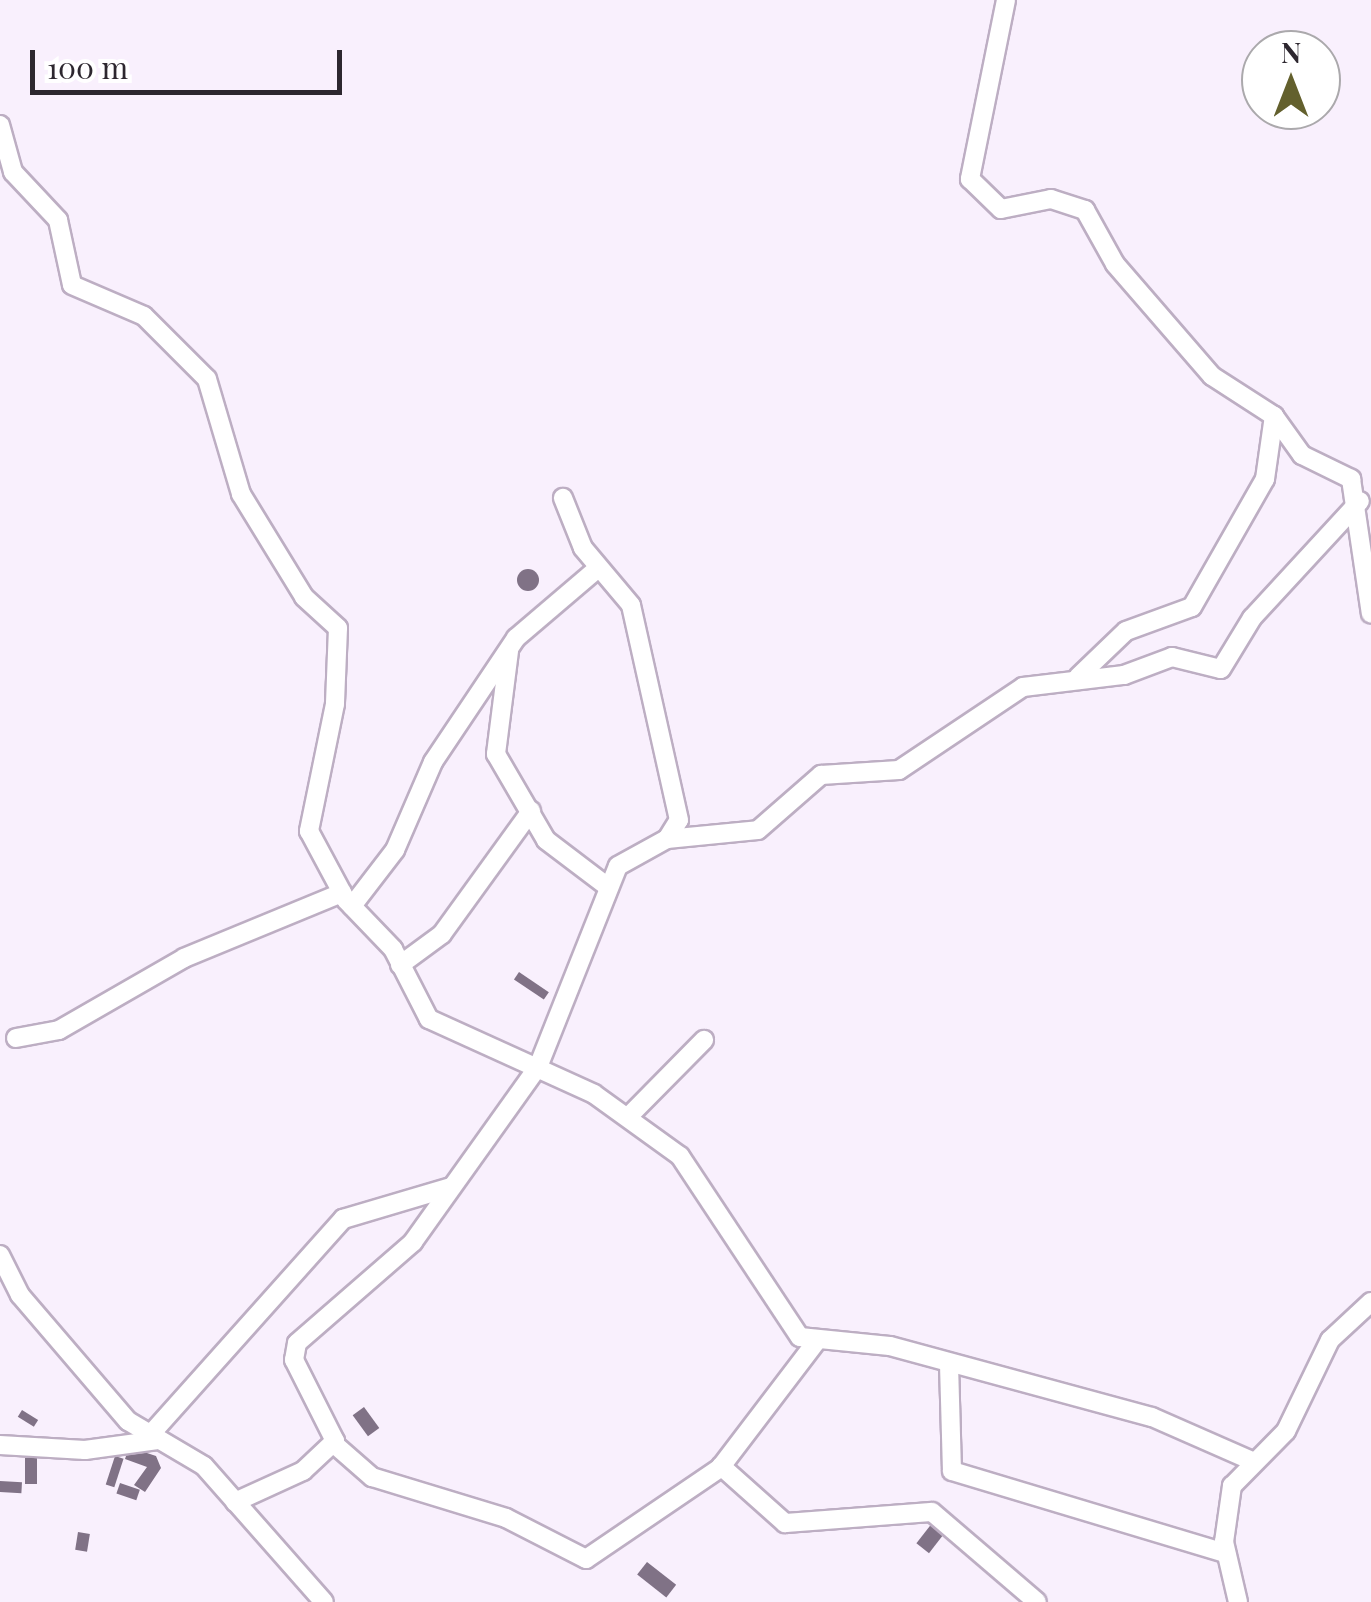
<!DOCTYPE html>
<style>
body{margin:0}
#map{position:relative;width:1371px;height:1602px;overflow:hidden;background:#f9f0fd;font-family:"Playfair Display",serif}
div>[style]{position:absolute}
.building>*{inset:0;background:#807286;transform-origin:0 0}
.round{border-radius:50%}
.roads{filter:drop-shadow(2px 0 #bdaec3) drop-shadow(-2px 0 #bdaec3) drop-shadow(0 2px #bdaec3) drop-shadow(0 -2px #bdaec3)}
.minor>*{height:18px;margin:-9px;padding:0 9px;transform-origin:9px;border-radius:9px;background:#fff}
span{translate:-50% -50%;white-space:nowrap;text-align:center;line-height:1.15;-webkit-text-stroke:10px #fff;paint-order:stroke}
.north{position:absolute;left:1241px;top:30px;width:100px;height:100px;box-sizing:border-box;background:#fff;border:2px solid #aba9ac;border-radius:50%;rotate:0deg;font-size:28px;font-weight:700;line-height:40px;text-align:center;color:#2d272f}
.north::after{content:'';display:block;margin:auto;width:35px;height:45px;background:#63602d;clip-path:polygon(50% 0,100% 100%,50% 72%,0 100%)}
.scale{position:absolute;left:30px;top:50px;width:312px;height:45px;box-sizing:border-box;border:5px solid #2d272f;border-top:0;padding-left:12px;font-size:30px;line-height:35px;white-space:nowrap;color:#2d272f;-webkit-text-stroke:8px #fff;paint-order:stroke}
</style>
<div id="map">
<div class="building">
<div class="round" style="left:517px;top:569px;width:22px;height:22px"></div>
<div style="left:519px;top:972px;width:36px;height:9px;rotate:34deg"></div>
<div style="left:364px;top:1407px;width:26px;height:14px;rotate:54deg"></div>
<div style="left:22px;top:1410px;width:19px;height:8px;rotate:32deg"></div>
<div style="clip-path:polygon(129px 1447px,156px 1456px,161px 1468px,145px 1492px,134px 1485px,147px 1467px,125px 1459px)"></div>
<div style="left:115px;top:1456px;width:9px;height:30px;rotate:18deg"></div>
<div style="left:25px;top:1458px;width:12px;height:26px"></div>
<div style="left:0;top:1481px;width:22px;height:11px;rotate:3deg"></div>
<div style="left:120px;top:1483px;width:21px;height:11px;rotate:19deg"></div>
<div style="left:933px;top:1522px;width:16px;height:27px;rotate:38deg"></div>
<div style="left:78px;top:1532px;width:12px;height:18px;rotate:9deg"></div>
<div style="left:647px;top:1562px;width:37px;height:16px;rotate:38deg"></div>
</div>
<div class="roads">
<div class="minor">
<div style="left:1006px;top:0;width:183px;rotate:101.4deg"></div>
<div style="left:970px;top:179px;width:43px;rotate:44.1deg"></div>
<div style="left:1001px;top:209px;width:51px;rotate:-11.3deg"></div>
<div style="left:1051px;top:199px;width:36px;rotate:18deg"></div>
<div style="left:1085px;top:210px;width:62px;rotate:60.9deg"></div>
<div style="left:1115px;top:264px;width:148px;rotate:49.1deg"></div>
<div style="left:1212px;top:376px;width:74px;rotate:32.8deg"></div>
<div style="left:1274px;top:416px;width:48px;rotate:54.3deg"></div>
<div style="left:1302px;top:455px;width:55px;rotate:26.1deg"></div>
<div style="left:1351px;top:479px;width:136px;rotate:81.6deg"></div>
<div style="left:0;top:125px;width:49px;rotate:74.5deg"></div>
<div style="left:13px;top:172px;width:66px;rotate:46.8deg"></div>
<div style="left:58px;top:220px;width:66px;rotate:77.8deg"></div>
<div style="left:72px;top:285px;width:78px;rotate:23.3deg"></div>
<div style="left:144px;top:316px;width:89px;rotate:45deg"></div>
<div style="left:207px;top:379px;width:120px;rotate:73.5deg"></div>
<div style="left:241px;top:494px;width:121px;rotate:58.5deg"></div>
<div style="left:304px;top:597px;width:46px;rotate:42.4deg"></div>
<div style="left:338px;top:628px;width:76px;rotate:92.3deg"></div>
<div style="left:335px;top:704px;width:130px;rotate:101.6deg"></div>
<div style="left:309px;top:831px;width:78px;rotate:61.8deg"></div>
<div style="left:346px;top:900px;width:68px;rotate:46.2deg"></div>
<div style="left:393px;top:949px;width:79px;rotate:62.8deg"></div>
<div style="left:429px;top:1019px;width:181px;rotate:24.4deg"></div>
<div style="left:594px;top:1094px;width:106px;rotate:35.8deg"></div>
<div style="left:680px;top:1156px;width:217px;rotate:56.5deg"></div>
<div style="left:800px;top:1337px;width:90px;rotate:5.7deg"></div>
<div style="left:890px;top:1346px;width:271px;rotate:15.2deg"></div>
<div style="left:1152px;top:1417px;width:107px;rotate:23.7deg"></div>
<div style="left:509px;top:651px;width:104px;rotate:97.2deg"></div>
<div style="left:496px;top:754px;width:99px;rotate:59.8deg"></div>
<div style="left:546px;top:840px;width:78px;rotate:37.2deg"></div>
<div style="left:1078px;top:677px;width:66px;rotate:-43.8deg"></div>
<div style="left:1126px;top:631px;width:70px;rotate:-20deg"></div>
<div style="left:1192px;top:607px;width:147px;rotate:-60.3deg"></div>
<div style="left:1265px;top:479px;width:64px;rotate:-81.9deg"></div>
<div style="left:667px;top:839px;width:91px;rotate:-5.6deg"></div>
<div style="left:758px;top:830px;width:84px;rotate:-41.1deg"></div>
<div style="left:821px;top:775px;width:78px;rotate:-3.7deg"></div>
<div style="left:899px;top:770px;width:149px;rotate:-33.8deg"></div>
<div style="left:1023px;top:687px;width:102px;rotate:-6.8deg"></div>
<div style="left:1124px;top:675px;width:51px;rotate:-20.6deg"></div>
<div style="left:1172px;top:657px;width:50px;rotate:13.8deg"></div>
<div style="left:1221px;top:669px;width:60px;rotate:-58.7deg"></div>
<div style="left:1252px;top:618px;width:159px;rotate:-47.3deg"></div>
<div style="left:352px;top:906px;width:71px;rotate:-52.5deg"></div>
<div style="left:395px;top:850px;width:96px;rotate:-66.6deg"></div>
<div style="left:433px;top:762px;width:149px;rotate:-56.2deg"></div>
<div style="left:516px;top:638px;width:106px;rotate:-40.4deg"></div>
<div style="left:400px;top:965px;width:52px;rotate:-36.4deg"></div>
<div style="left:442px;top:934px;width:152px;rotate:-54.1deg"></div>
<div style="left:16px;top:1038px;width:44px;rotate:-10.5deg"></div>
<div style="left:59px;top:1030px;width:144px;rotate:-29.9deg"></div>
<div style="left:184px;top:958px;width:171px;rotate:-22.4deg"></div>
<div style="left:629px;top:1116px;width:107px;rotate:-45.4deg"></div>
<div style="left:0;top:1255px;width:45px;rotate:63.4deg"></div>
<div style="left:20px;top:1295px;width:166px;rotate:49.4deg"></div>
<div style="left:128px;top:1421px;width:88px;rotate:30.6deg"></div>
<div style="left:204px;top:1466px;width:181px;rotate:48.6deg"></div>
<div style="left:949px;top:1364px;width:107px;rotate:88.4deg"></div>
<div style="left:952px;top:1471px;width:286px;rotate:16.7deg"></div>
<div style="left:150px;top:1435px;width:290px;rotate:-48.2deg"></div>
<div style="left:343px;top:1219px;width:113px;rotate:-16.5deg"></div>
<div style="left:333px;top:1443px;width:52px;rotate:41.1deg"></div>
<div style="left:372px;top:1477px;width:140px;rotate:17deg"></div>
<div style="left:506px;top:1518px;width:90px;rotate:27.1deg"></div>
<div style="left:586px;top:1559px;width:162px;rotate:-34.2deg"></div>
<div style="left:720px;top:1468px;width:158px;rotate:-52.7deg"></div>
<div style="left:0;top:1445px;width:85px;rotate:3.4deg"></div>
<div style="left:85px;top:1450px;width:75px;rotate:-7.7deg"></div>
<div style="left:721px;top:1466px;width:86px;rotate:41.7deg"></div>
<div style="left:785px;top:1523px;width:147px;rotate:-4.3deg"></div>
<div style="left:932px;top:1512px;width:138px;rotate:40.6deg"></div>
<div style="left:235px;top:1502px;width:75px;rotate:-24.5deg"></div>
<div style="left:303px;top:1471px;width:44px;rotate:-43.2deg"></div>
<div style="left:335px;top:1441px;width:91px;rotate:-116.8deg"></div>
<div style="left:294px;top:1360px;width:17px;rotate:-80deg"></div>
<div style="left:297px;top:1343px;width:154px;rotate:-41deg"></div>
<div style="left:413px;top:1242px;width:215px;rotate:-54.5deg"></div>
<div style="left:538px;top:1067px;width:216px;rotate:-68.3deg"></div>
<div style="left:618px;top:866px;width:56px;rotate:-28.9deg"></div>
<div style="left:667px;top:839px;width:22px;rotate:-58deg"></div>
<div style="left:679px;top:820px;width:220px;rotate:-102.6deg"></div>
<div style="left:631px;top:605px;width:75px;rotate:-130.1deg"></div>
<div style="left:583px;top:548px;width:54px;rotate:-111.8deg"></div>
<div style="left:1238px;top:1602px;width:62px;rotate:-103.1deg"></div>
<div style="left:1224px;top:1542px;width:57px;rotate:-81.9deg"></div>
<div style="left:1232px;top:1486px;width:77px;rotate:-45.5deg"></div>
<div style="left:1286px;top:1431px;width:101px;rotate:-64.2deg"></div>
<div style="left:1330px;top:1340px;width:56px;rotate:-42.8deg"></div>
</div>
</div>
<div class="north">N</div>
<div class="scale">100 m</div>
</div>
